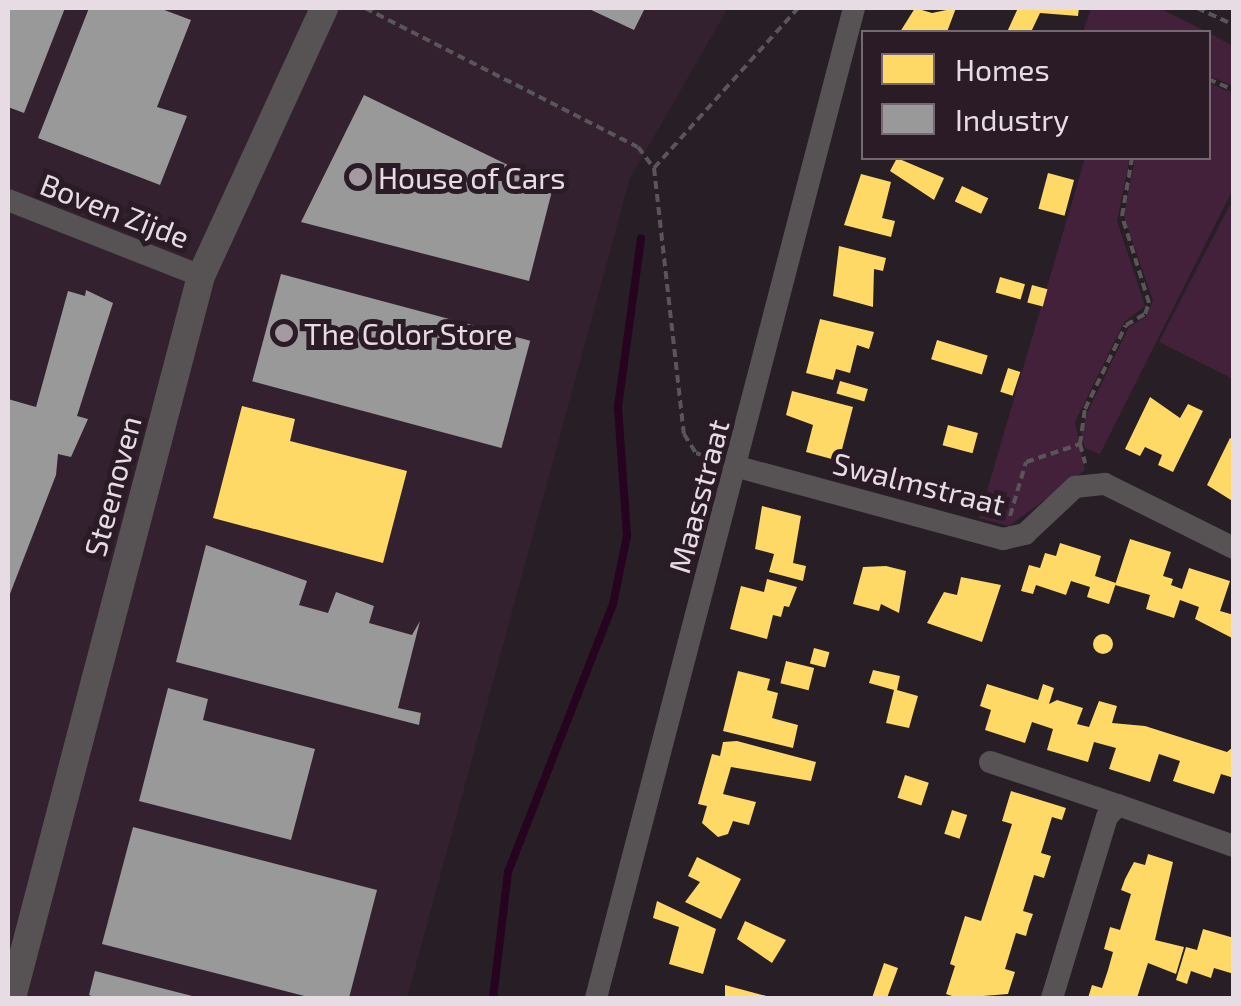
<!DOCTYPE html>
<style>
body{margin:0}
#map{position:relative;width:1241px;height:1006px;overflow:hidden;background:#281e25;font-family:"Exo 2",sans-serif}
div>[style]{position:absolute}
.built>*{inset:0;background:#34212f}
.green>*{inset:0;background:#44213b}
.homes>*{inset:0;background:#ffd966;transform-origin:0 0}
.round{border-radius:50%}
.industry>*{inset:0;background:#999;transform-origin:0 0}
.stream>*{height:8px;margin:-4px;padding:0 4px;transform-origin:4px;border-radius:4px;background:#26031f}
.path>*{height:4px;margin-top:-2px;transform-origin:0;background:repeating-linear-gradient(90deg,#595558 0 8px,transparent 0 13px)}
.minor>*{height:22px;margin:-11px;padding:0 11px;transform-origin:11px;border-radius:11px;background:#575355}
.tertiary>*{height:28px;margin:-14px;padding:0 14px;transform-origin:14px;border-radius:14px;background:#575355}
.dots>*{width:28px;height:28px;translate:-50% -50%;box-sizing:border-box;border:5px solid #2b1b26;border-radius:50%}
span{translate:-50% -50%;white-space:nowrap;text-align:center;line-height:1.15;-webkit-text-stroke:10px #2b1b26;paint-order:stroke}
.poi-label{font-size:30px;color:#e7dce3}
.left{translate:0 -50%;text-align:left}
.street-label{font-size:30px;color:#e7dce3}
.frame{position:absolute;inset:0;border:10px solid #e7dce3;pointer-events:none}
.legend{position:absolute;left:861px;top:30px;width:350px;height:130px;box-sizing:border-box;background:#2b1b26;border:2px solid #766872;margin:0;padding:12px 18px;list-style:none;font-size:30px;color:#e7dce3}
.legend li{display:flex;align-items:center;gap:20px;height:50px}
.legend b{width:50px;border:2px solid #766872}
</style>
<div id="map">
<div class="built">
<div style="clip-path:polygon(8px 8px,728px 8px,630px 178px,407px 998px,8px 998px)"></div>
</div>
<div class="green">
<div style="clip-path:polygon(1091px 8px,1159px 8px,1207px 32px,1083px 32px)"></div>
<div style="clip-path:polygon(1209px 33px,1233px 46px,1233px 86px,1209px 76px)"></div>
<div style="clip-path:polygon(1209px 83px,1233px 93px,1233px 189px,1100px 454px,1085px 448px,1081px 432px,1088px 411px,1129px 327px,1146px 317px,1153px 301px,1124px 216px,1135px 158px,1208px 158px)"></div>
<div style="clip-path:polygon(1085px 158px,1130px 158px,1117px 221px,1145px 306px,1124px 322px,1075px 422px,1085px 470px,1009px 526px,979px 518px)"></div>
<div style="clip-path:polygon(1233px 199px,1234px 379px,1233px 379px,1159px 342px)"></div>
</div>
<div class="homes">
<div style="clip-path:polygon(915px 8px,932px 13px,956px 8px,947px 32px,900px 32px)"></div>
<div style="clip-path:polygon(1018px 8px,1079px 8px,1078px 16px,1040px 13px,1031px 32px,1007px 32px)"></div>
<div style="clip-path:polygon(897px 158px,944px 178px,934px 200px,890px 171px)"></div>
<div style="left:1048px;top:173px;width:27px;height:37px;rotate:15deg"></div>
<div style="clip-path:polygon(861px 174px,891px 182px,882px 218px,895px 221px,891px 237px,844px 225px)"></div>
<div style="left:962px;top:186px;width:29px;height:17px;rotate:25deg"></div>
<div style="clip-path:polygon(839px 246px,886px 258px,883px 271px,874px 269px,873px 307px,833px 296px)"></div>
<div style="left:1000px;top:277px;width:26px;height:16px;rotate:16deg"></div>
<div style="left:1032px;top:285px;width:16px;height:18px;rotate:15deg"></div>
<div style="clip-path:polygon(820px 319px,874px 332px,869px 349px,857px 345px,850px 373px,836px 369px,833px 380px,806px 373px)"></div>
<div style="left:937px;top:340px;width:53px;height:20px;rotate:17deg"></div>
<div style="left:1008px;top:368px;width:13px;height:25px;rotate:18deg"></div>
<div style="left:840px;top:381px;width:29px;height:13px;rotate:16deg"></div>
<div style="clip-path:polygon(792px 391px,853px 407px,839px 461px,806px 452px,813px 425px,786px 415px)"></div>
<div style="clip-path:polygon(1150px 397px,1180px 418px,1188px 404px,1203px 411px,1173px 472px,1158px 465px,1162px 455px,1145px 447px,1140px 456px,1125px 449px)"></div>
<div style="clip-path:polygon(242px 406px,295px 419px,290px 441px,407px 471px,383px 563px,213px 518px)"></div>
<div style="left:948px;top:425px;width:31px;height:21px;rotate:15deg"></div>
<div style="clip-path:polygon(1230px 438px,1234px 440px,1234px 502px,1207px 485px)"></div>
<div style="clip-path:polygon(762px 506px,801px 516px,793px 563px,806px 566px,803px 581px,769px 572px,774px 554px,755px 549px)"></div>
<div style="clip-path:polygon(1130px 539px,1171px 552px,1163px 576px,1173px 579px,1171px 585px,1182px 589px,1189px 568px,1230px 581px,1220px 611px,1234px 615px,1234px 639px,1195px 619px,1199px 607px,1180px 600px,1174px 618px,1146px 609px,1150px 595px,1115px 585px)"></div>
<div style="clip-path:polygon(1060px 543px,1101px 556px,1095px 576px,1116px 583px,1109px 604px,1087px 597px,1090px 587px,1071px 581px,1066px 595px,1036px 585px,1033px 594px,1021px 591px,1029px 565px,1040px 568px,1045px 553px,1056px 556px)"></div>
<div style="clip-path:polygon(886px 566px,906px 571px,899px 613px,881px 604px,879px 611px,853px 604px,863px 567px)"></div>
<div style="clip-path:polygon(961px 577px,1001px 585px,982px 642px,927px 623px,944px 592px,957px 595px)"></div>
<div style="clip-path:polygon(767px 579px,797px 587px,789px 607px,784px 606px,781px 617px,773px 615px,767px 639px,730px 629px,741px 586px,764px 592px)"></div>
<div class="round" style="left:1093px;top:634px;width:20px;height:20px"></div>
<div style="left:814px;top:648px;width:16px;height:16px;rotate:15deg"></div>
<div style="left:786px;top:661px;width:29px;height:23px;rotate:14deg"></div>
<div style="clip-path:polygon(873px 670px,900px 676px,897px 690px,918px 696px,909px 728px,886px 723px,894px 690px,869px 683px)"></div>
<div style="clip-path:polygon(738px 671px,770px 679px,767px 690px,778px 693px,772px 718px,798px 725px,793px 748px,723px 731px)"></div>
<div style="clip-path:polygon(987px 684px,1038px 700px,1043px 684px,1054px 688px,1049px 704px,1057px 700px,1083px 708px,1077px 724px,1089px 727px,1099px 701px,1117px 706px,1112px 723px,1145px 726px,1227px 752px,1234px 746px,1234px 778px,1221px 774px,1214px 794px,1173px 781px,1180px 761px,1159px 754px,1150px 782px,1109px 769px,1116px 748px,1094px 742px,1088px 762px,1047px 750px,1053px 729px,1032px 722px,1025px 743px,985px 730px,991px 710px,980px 706px)"></div>
<div style="clip-path:polygon(737px 741px,816px 762px,811px 781px,731px 767px,723px 794px,756px 802px,749px 825px,733px 821px,728px 834px,718px 837px,702px 823px,707px 806px,698px 804px,712px 754px,720px 756px,723px 742px)"></div>
<div style="left:905px;top:775px;width:25px;height:24px;rotate:18deg"></div>
<div style="clip-path:polygon(1011px 791px,1066px 808px,1062px 820px,1052px 817px,1041px 853px,1051px 856px,1044px 878px,1034px 875px,1023px 911px,1033px 914px,1029px 925px,1026px 936px,1016px 933px,1005px 969px,1015px 972px,1008px 994px,958px 998px,946px 994px,955px 966px,950px 964px,965px 916px,981px 921px,1012px 824px,1002px 821px)"></div>
<div style="left:952px;top:810px;width:16px;height:25px;rotate:18deg"></div>
<div style="clip-path:polygon(1148px 854px,1173px 862px,1155px 940px,1184px 947px,1176px 974px,1148px 963px,1137px 998px,1088px 998px,1092px 985px,1102px 988px,1108px 970px,1113px 952px,1104px 949px,1110px 927px,1120px 930px,1131px 894px,1121px 890px,1125px 879px,1134px 862px,1145px 865px)"></div>
<div style="clip-path:polygon(697px 857px,741px 879px,721px 919px,685px 902px,700px 882px,688px 876px)"></div>
<div style="clip-path:polygon(657px 901px,716px 929px,703px 974px,669px 964px,679px 927px,653px 918px)"></div>
<div style="clip-path:polygon(745px 921px,786px 940px,772px 963px,737px 939px)"></div>
<div style="clip-path:polygon(1203px 929px,1234px 938px,1234px 974px,1214px 968px,1211px 978px,1191px 971px,1187px 984px,1176px 980px,1186px 947px,1197px 950px)"></div>
<div style="clip-path:polygon(884px 963px,898px 968px,887px 998px,872px 998px)"></div>
<div style="clip-path:polygon(725px 985px,770px 997px,769px 998px,725px 998px)"></div>
</div>
<div class="industry">
<div style="clip-path:polygon(8px 8px,65px 8px,24px 113px,8px 107px)"></div>
<div style="clip-path:polygon(89px 8px,159px 8px,191px 20px,157px 107px,187px 116px,160px 185px,38px 138px)"></div>
<div style="clip-path:polygon(587px 8px,645px 8px,634px 30px)"></div>
<div style="clip-path:polygon(364px 95px,553px 187px,529px 281px,301px 222px)"></div>
<div style="left:281px;top:274px;width:258px;height:111px;rotate:15deg"></div>
<div style="clip-path:polygon(86px 290px,113px 303px,77px 416px,88px 419px,71px 457px,58px 454px,56px 475px,8px 599px,8px 399px,36px 407px,68px 291px,85px 296px)"></div>
<div style="clip-path:polygon(206px 545px,307px 581px,299px 605px,328px 613px,336px 592px,374px 606px,369px 623px,412px 635px,420px 621px,398px 708px,421px 713px,419px 725px,176px 662px)"></div>
<div style="clip-path:polygon(168px 688px,208px 699px,203px 720px,315px 749px,291px 840px,139px 801px)"></div>
<div style="clip-path:polygon(133px 827px,377px 890px,349px 998px,312px 998px,102px 944px)"></div>
<div style="clip-path:polygon(95px 971px,196px 997px,196px 998px,96px 998px,89px 995px)"></div>
</div>
<div class="stream">
<div style="left:493px;top:998px;width:127px;rotate:-83.2deg"></div>
<div style="left:508px;top:872px;width:288px;rotate:-68.6deg"></div>
<div style="left:613px;top:604px;width:69px;rotate:-78.4deg"></div>
<div style="left:627px;top:536px;width:129px;rotate:-94deg"></div>
<div style="left:618px;top:407px;width:170px;rotate:-82.2deg"></div>
</div>
<div class="path">
<div style="left:365px;top:8px;width:306px;rotate:27deg"></div>
<div style="left:638px;top:147px;width:26px;rotate:53deg"></div>
<div style="left:654px;top:168px;width:268px;rotate:83.6deg"></div>
<div style="left:684px;top:434px;width:22px;rotate:58deg"></div>
<div style="left:696px;top:453px;width:19px;rotate:18deg"></div>
<div style="left:1197px;top:8px;width:41px;rotate:24.7deg"></div>
<div style="left:1208px;top:79px;width:28px;rotate:23deg"></div>
<div style="left:654px;top:168px;width:215px;rotate:-48deg"></div>
<div style="left:1080px;top:444px;width:20px;rotate:75deg"></div>
<div style="left:1010px;top:516px;width:56px;rotate:-73.5deg"></div>
<div style="left:1026px;top:462px;width:57px;rotate:-18.4deg"></div>
<div style="left:1080px;top:444px;width:35px;rotate:-82deg"></div>
<div style="left:1085px;top:409px;width:93px;rotate:-64deg"></div>
<div style="left:1126px;top:325px;width:22px;rotate:-30deg"></div>
<div style="left:1145px;top:314px;width:12px;rotate:-70deg"></div>
<div style="left:1149px;top:303px;width:91px;rotate:-107.2deg"></div>
<div style="left:1122px;top:216px;width:59px;rotate:-80.2deg"></div>
</div>
<div class="minor">
<div style="left:8px;top:200px;width:207px;rotate:21.5deg"></div>
<div style="left:738px;top:467px;width:275px;rotate:15.2deg"></div>
<div style="left:1003px;top:539px;width:23px;rotate:-13deg"></div>
<div style="left:1025px;top:534px;width:69px;rotate:-43.2deg"></div>
<div style="left:1075px;top:487px;width:30px;rotate:-6deg"></div>
<div style="left:1105px;top:484px;width:144px;rotate:26.4deg"></div>
<div style="left:990px;top:762px;width:135px;rotate:18.6deg"></div>
<div style="left:596px;top:998px;width:1023px;rotate:-75.39deg"></div>
<div style="left:1052px;top:998px;width:189px;rotate:-73.1deg"></div>
<div style="left:1107px;top:817px;width:16px;rotate:-47deg"></div>
<div style="left:1118px;top:805px;width:123px;rotate:19.5deg"></div>
</div>
<div class="tertiary">
<div style="left:12px;top:998px;width:746px;rotate:-75.33deg"></div>
<div style="left:201px;top:276px;width:295px;rotate:-65.3deg"></div>
</div>
<div class="dots">
<div style="left:358px;top:177px;background:#a49aa0"></div>
<div style="left:284px;top:333px;background:#a49aa0"></div>
</div>
<div class="poi-label">
<span class="left" style="left:378px;top:177px">House of Cars</span>
<span class="left" style="left:304px;top:333px">The Color Store</span>
</div>
<div class="street-label">
<span style="left:115px;top:210px;rotate:21deg">Boven Zijde</span>
<span style="left:919px;top:483px;rotate:14deg">Swalmstraat</span>
<span style="left:112px;top:486px;rotate:-75deg">Steenoven</span>
<span style="left:698px;top:496px;rotate:-75deg">Maasstraat</span>
</div>
<div class="frame"></div>
<ul class="legend">
<li><b style="height:28px;background:#ffd966"></b>Homes</li>
<li><b style="height:28px;background:#999"></b>Industry</li>
</ul>
</div>
